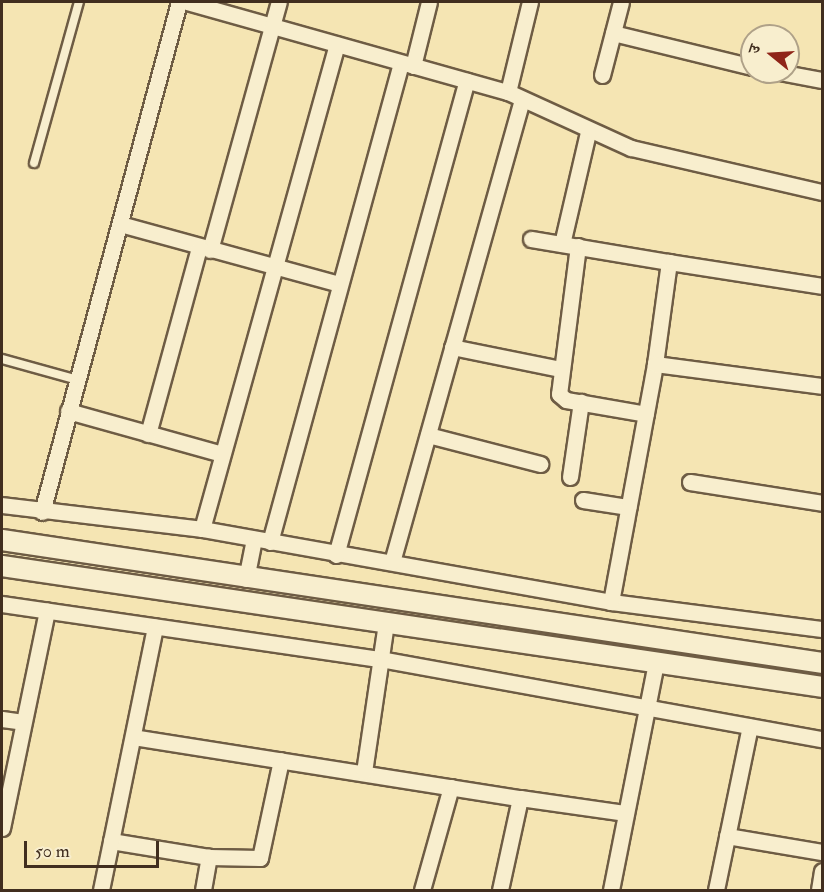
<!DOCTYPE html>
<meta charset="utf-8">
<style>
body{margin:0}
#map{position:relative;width:824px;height:892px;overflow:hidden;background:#f5e5b3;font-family:"IM FELL Double Pica","Noto Serif Devanagari",serif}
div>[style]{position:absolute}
.roads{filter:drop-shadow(2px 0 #6e5c44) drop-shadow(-2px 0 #6e5c44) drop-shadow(0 2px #6e5c44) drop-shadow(0 -2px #6e5c44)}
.service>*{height:8px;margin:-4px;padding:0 4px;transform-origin:4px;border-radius:4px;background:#f8eece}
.minor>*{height:15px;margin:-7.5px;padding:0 7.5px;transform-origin:7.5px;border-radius:7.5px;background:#f8eece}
.tertiary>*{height:20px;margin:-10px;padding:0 10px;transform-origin:10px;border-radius:10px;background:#f8eece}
span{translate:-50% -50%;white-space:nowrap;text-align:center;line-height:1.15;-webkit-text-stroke:5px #f8eece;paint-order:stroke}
.frame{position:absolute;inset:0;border:3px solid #412e1f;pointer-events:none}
.north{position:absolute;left:740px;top:24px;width:60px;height:60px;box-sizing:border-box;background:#f8eece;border:2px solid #afa188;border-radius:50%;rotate:288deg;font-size:16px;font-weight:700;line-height:24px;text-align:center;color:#412e1f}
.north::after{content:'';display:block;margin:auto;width:21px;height:27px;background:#8f2418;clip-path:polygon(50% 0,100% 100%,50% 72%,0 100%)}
.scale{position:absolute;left:24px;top:841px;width:135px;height:27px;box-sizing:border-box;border:3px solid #412e1f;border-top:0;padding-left:8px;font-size:18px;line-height:21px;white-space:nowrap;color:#412e1f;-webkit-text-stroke:4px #f8eece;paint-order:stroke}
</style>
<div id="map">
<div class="roads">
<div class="service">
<div style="left:34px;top:163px;width:167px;rotate:-74.4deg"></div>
<div style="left:2px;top:359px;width:79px;rotate:15.4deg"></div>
</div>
<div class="minor">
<div style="left:187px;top:2px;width:333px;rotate:15.7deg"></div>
<div style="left:508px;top:92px;width:135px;rotate:24.5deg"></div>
<div style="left:631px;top:148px;width:196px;rotate:13deg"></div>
<div style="left:613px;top:33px;width:143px;rotate:13.7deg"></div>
<div style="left:413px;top:66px;width:66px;rotate:-76deg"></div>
<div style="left:779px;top:72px;width:44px;rotate:10.5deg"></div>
<div style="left:602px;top:75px;width:75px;rotate:-75.4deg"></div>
<div style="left:508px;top:92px;width:93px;rotate:-76.3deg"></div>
<div style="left:120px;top:224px;width:227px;rotate:15.3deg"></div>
<div style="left:531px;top:239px;width:140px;rotate:9.5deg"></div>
<div style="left:562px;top:244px;width:115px;rotate:-76.9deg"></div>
<div style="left:578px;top:246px;width:149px;rotate:97.3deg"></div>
<div style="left:559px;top:394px;width:9px;rotate:41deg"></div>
<div style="left:566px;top:400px;width:81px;rotate:9.9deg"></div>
<div style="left:210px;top:250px;width:257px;rotate:-74.5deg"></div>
<div style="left:452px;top:347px;width:110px;rotate:11.5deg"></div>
<div style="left:655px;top:364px;width:103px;rotate:-82.2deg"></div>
<div style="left:669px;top:262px;width:155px;rotate:8.9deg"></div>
<div style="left:68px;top:411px;width:160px;rotate:15.6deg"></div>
<div style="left:148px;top:434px;width:194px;rotate:-74.7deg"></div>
<div style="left:428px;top:435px;width:116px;rotate:14.5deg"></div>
<div style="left:570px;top:477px;width:76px;rotate:-81.7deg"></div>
<div style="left:690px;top:482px;width:134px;rotate:9deg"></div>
<div style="left:583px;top:500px;width:46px;rotate:8.8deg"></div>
<div style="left:2px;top:505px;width:201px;rotate:6.8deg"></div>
<div style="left:202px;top:529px;width:415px;rotate:10.1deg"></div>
<div style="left:611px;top:602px;width:213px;rotate:7.3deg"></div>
<div style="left:42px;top:512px;width:528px;rotate:-74.96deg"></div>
<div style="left:202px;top:529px;width:503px;rotate:-74.45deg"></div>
<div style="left:270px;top:542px;width:496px;rotate:-74.7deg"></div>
<div style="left:336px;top:555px;width:492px;rotate:-74.6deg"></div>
<div style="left:392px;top:562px;width:481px;rotate:-74.3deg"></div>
<div style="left:246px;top:579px;width:41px;rotate:-78.7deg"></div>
<div style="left:611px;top:602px;width:242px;rotate:-79.5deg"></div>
<div style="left:655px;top:364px;width:168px;rotate:7.5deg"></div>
<div style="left:2px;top:604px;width:382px;rotate:8.3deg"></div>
<div style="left:380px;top:659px;width:449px;rotate:10.3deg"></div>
<div style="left:2px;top:719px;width:21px;rotate:8deg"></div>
<div style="left:133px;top:737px;width:392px;rotate:9deg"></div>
<div style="left:364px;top:772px;width:151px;rotate:-81.6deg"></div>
<div style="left:2px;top:828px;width:222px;rotate:-78.3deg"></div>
<div style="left:727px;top:836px;width:96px;rotate:9.6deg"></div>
<div style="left:111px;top:841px;width:99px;rotate:9.3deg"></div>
<div style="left:209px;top:857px;width:51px;rotate:1.1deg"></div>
<div style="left:260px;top:858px;width:100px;rotate:-77.9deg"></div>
<div style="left:101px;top:890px;width:269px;rotate:-78.4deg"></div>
<div style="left:203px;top:890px;width:34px;rotate:-80deg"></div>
<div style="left:422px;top:890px;width:107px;rotate:-74.3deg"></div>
<div style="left:500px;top:890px;width:94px;rotate:-77.7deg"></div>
<div style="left:520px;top:798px;width:107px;rotate:8.1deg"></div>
<div style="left:611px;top:890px;width:231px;rotate:-78.8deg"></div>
<div style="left:716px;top:890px;width:167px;rotate:-78.3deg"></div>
<div style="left:819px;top:890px;width:19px;rotate:-81deg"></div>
</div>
<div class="tertiary">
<div style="left:2px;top:540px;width:829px;rotate:8.53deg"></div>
<div style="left:2px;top:566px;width:829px;rotate:8.39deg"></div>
</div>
</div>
<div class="frame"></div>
<div class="north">उ</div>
<div class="scale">50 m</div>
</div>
